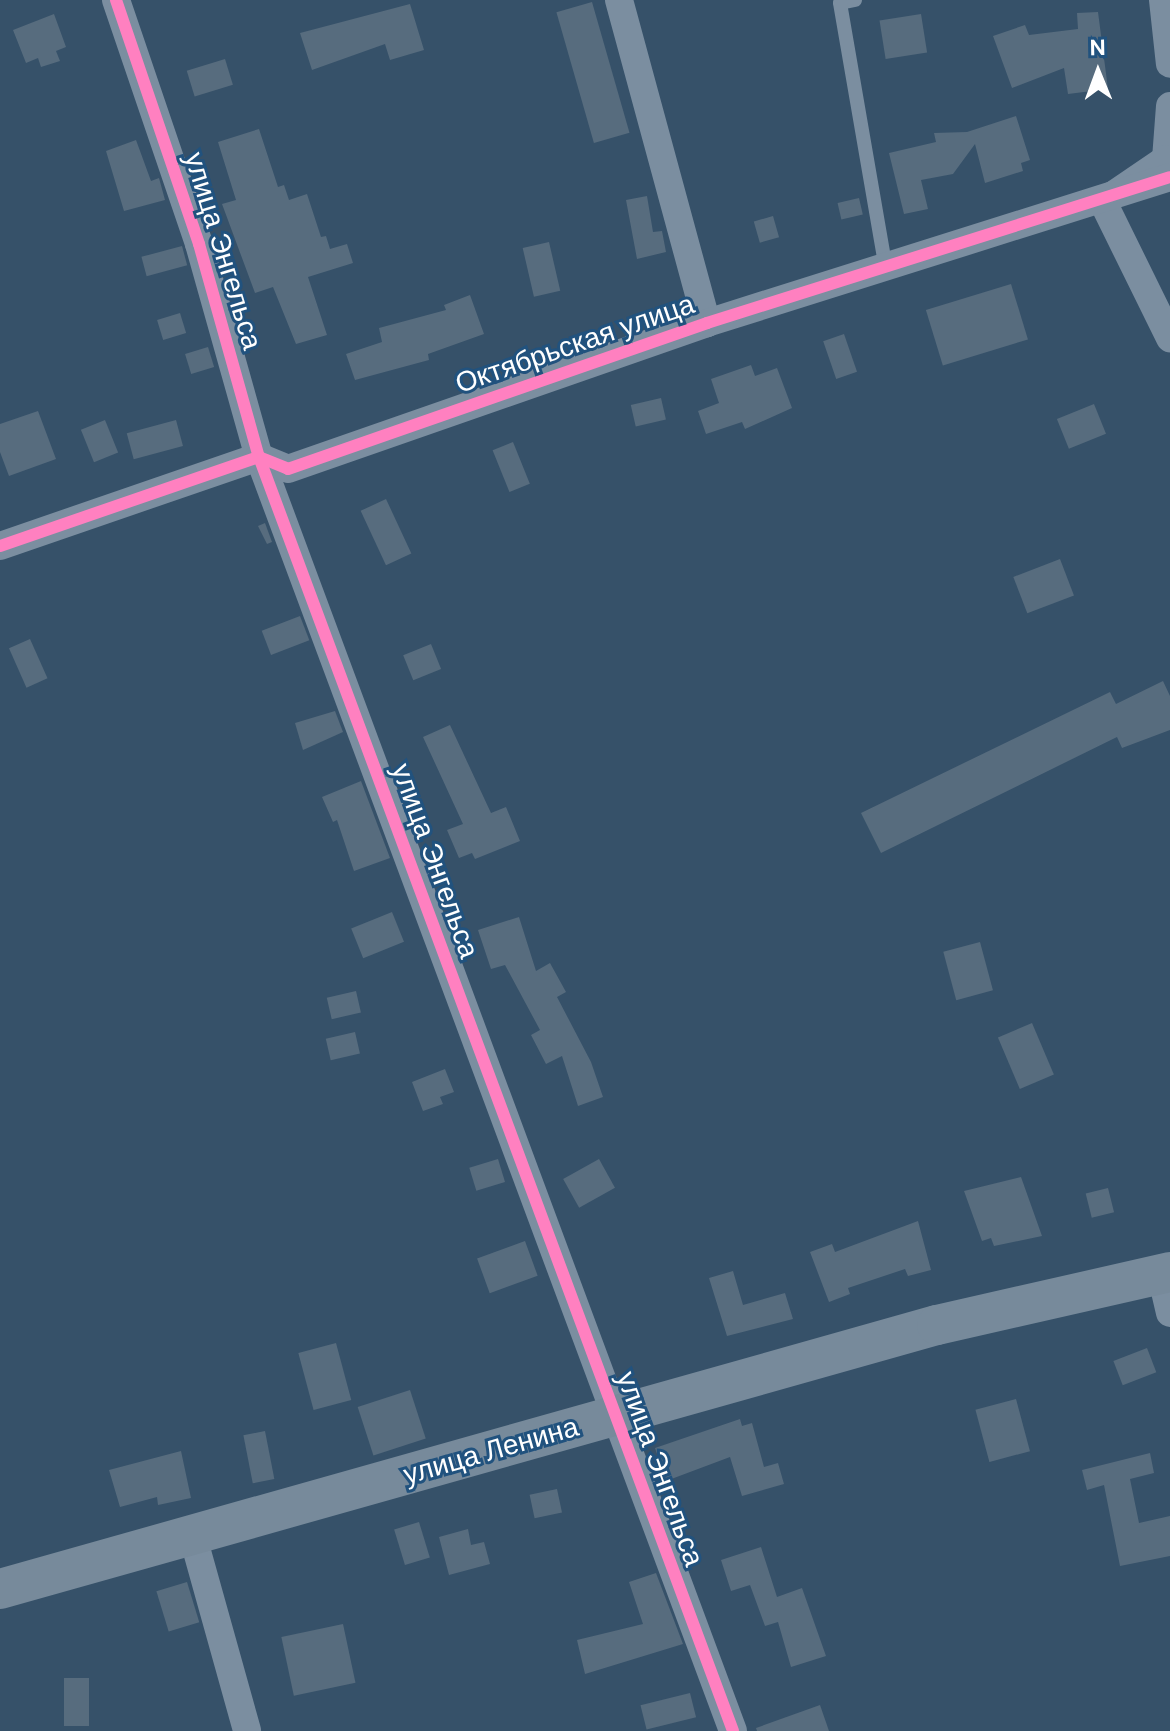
<!DOCTYPE html>
<meta charset="utf-8">
<style>
body{margin:0}
#map{position:relative;width:1170px;height:1731px;overflow:hidden;background:#365169;font-family:"DM Sans",sans-serif}
div>[style]{position:absolute}
.building>*{inset:0;background:#576c7e;transform-origin:0 0}
.lane>*{height:14px;margin:-7px;padding:0 7px;transform-origin:7px;border-radius:7px;background:#7b8ea0}
.street>*{height:28px;margin:-14px;padding:0 14px;transform-origin:14px;border-radius:14px;background:#7b8ea0}
.secondary>*{height:40px;margin:-20px;padding:0 20px;transform-origin:20px;border-radius:20px;background:#778a9b}
.cycleway>*{height:12px;margin:-6px;padding:0 6px;transform-origin:6px;border-radius:6px;background:#ff80c0}
span{translate:-50% -50%;white-space:nowrap;text-align:center;line-height:1.15;-webkit-text-stroke:6px #21527e;paint-order:stroke}
.street-label{font-size:28px;color:#fff}
.north{position:absolute;left:1058px;top:32px;width:80px;height:80px;-webkit-text-stroke:6px #21527e;paint-order:stroke;rotate:359deg;font-size:22px;font-weight:700;line-height:32px;text-align:center;color:#fff}
.north::after{content:'';display:block;margin:auto;width:28px;height:36px;background:#fff;clip-path:polygon(50% 0,100% 100%,50% 72%,0 100%)}
</style>
<div id="map">
<div class="building">
<div style="left:592px;top:2px;width:136px;height:37px;rotate:74deg"></div>
<div style="clip-path:polygon(410px 4px,424px 50px,390px 60px,385px 44px,312px 70px,300px 33px)"></div>
<div style="clip-path:polygon(1098px 12px,1108px 89px,1068px 94px,1064px 68px,1012px 88px,993px 36px,1025px 25px,1029px 35px,1078px 29px,1077px 13px)"></div>
<div style="clip-path:polygon(54px 14px,66px 47px,56px 51px,60px 61px,41px 67px,38px 58px,26px 63px,13px 30px)"></div>
<div style="left:921px;top:14px;width:39px;height:42px;rotate:81deg"></div>
<div style="left:225px;top:59px;width:27px;height:40px;rotate:73deg"></div>
<div style="clip-path:polygon(1016px 116px,1030px 160px,1021px 163px,1023px 171px,985px 183px,975px 144px,953px 174px,921px 180px,928px 209px,904px 214px,889px 153px,936px 142px,934px 133px,967px 132px)"></div>
<div style="clip-path:polygon(259px 129px,278px 187px,284px 185px,289px 200px,307px 194px,321px 237px,326px 236px,330px 249px,347px 244px,353px 263px,308px 277px,327px 335px,296px 344px,273px 287px,255px 293px,222px 204px,236px 200px,218px 142px)"></div>
<div style="clip-path:polygon(136px 140px,151px 181px,159px 178px,165px 200px,124px 211px,106px 151px)"></div>
<div style="clip-path:polygon(647px 196px,653px 232px,662px 231px,666px 252px,637px 259px,626px 200px)"></div>
<div style="left:859px;top:198px;width:17px;height:22px;rotate:77deg"></div>
<div style="left:773px;top:216px;width:22px;height:20px;rotate:74deg"></div>
<div style="left:549px;top:242px;width:50px;height:27px;rotate:77deg"></div>
<div style="left:182px;top:246px;width:20px;height:42px;rotate:75deg"></div>
<div style="left:1011px;top:284px;width:58px;height:89px;rotate:73deg"></div>
<div style="clip-path:polygon(470px 295px,484px 334px,428px 354px,429px 360px,355px 380px,346px 354px,382px 342px,379px 328px,446px 310px,444px 305px)"></div>
<div style="left:180px;top:313px;width:21px;height:24px;rotate:73deg"></div>
<div style="left:844px;top:334px;width:40px;height:22px;rotate:71deg"></div>
<div style="left:208px;top:347px;width:21px;height:24px;rotate:73deg"></div>
<div style="clip-path:polygon(751px 365px,755px 376px,777px 368px,792px 408px,745px 429px,742px 422px,706px 434px,698px 411px,719px 403px,711px 379px)"></div>
<div style="left:661px;top:398px;width:22px;height:31px;rotate:77deg"></div>
<div style="left:1094px;top:404px;width:32px;height:40px;rotate:68deg"></div>
<div style="clip-path:polygon(38px 411px,56px 459px,9px 476px,0 452px,0 424px)"></div>
<div style="left:105px;top:420px;width:35px;height:26px;rotate:68deg"></div>
<div style="left:176px;top:420px;width:27px;height:51px;rotate:75deg"></div>
<div style="left:513px;top:442px;width:45px;height:22px;rotate:68deg"></div>
<div style="left:386px;top:499px;width:60px;height:28px;rotate:65deg"></div>
<div style="clip-path:polygon(265px 523px,272px 542px,267px 544px,258px 526px)"></div>
<div style="left:1060px;top:559px;width:39px;height:50px;rotate:69deg"></div>
<div style="left:300px;top:616px;width:26px;height:41px;rotate:69deg"></div>
<div style="left:30px;top:639px;width:43px;height:23px;rotate:66deg"></div>
<div style="left:431px;top:644px;width:27px;height:30px;rotate:68deg"></div>
<div style="clip-path:polygon(1163px 681px,1170px 696px,1170px 730px,1122px 748px,1117px 737px,881px 853px,861px 813px,1110px 692px,1116px 704px)"></div>
<div style="clip-path:polygon(335px 711px,343px 732px,303px 750px,295px 723px)"></div>
<div style="clip-path:polygon(450px 725px,491px 813px,506px 807px,520px 841px,475px 859px,472px 853px,459px 858px,447px 830px,463px 824px,423px 737px)"></div>
<div style="clip-path:polygon(361px 781px,390px 858px,354px 871px,337px 820px,333px 822px,322px 797px)"></div>
<div style="left:392px;top:912px;width:32px;height:44px;rotate:68deg"></div>
<div style="clip-path:polygon(519px 917px,536px 971px,550px 963px,566px 992px,557px 997px,591px 1062px,603px 1097px,578px 1106px,562px 1056px,546px 1064px,531px 1035px,540px 1030px,505px 965px,491px 969px,478px 930px)"></div>
<div style="left:980px;top:942px;width:50px;height:38px;rotate:75deg"></div>
<div style="left:356px;top:991px;width:22px;height:30px;rotate:77deg"></div>
<div style="left:1032px;top:1023px;width:56px;height:37px;rotate:67deg"></div>
<div style="left:355px;top:1032px;width:22px;height:30px;rotate:77deg"></div>
<div style="clip-path:polygon(445px 1069px,454px 1092px,440px 1097px,443px 1104px,423px 1111px,412px 1082px)"></div>
<div style="left:498px;top:1159px;width:24px;height:30px;rotate:73deg"></div>
<div style="left:599px;top:1159px;width:33px;height:41px;rotate:61deg"></div>
<div style="clip-path:polygon(1021px 1177px,1042px 1236px,994px 1246px,991px 1238px,982px 1241px,964px 1191px)"></div>
<div style="left:1108px;top:1188px;width:25px;height:23px;rotate:76deg"></div>
<div style="clip-path:polygon(918px 1221px,931px 1270px,908px 1276px,905px 1269px,848px 1288px,850px 1294px,829px 1302px,810px 1252px,832px 1244px,835px 1252px)"></div>
<div style="left:525px;top:1241px;width:37px;height:51px;rotate:70deg"></div>
<div style="clip-path:polygon(733px 1271px,743px 1305px,785px 1293px,793px 1319px,727px 1336px,709px 1278px)"></div>
<div style="left:336px;top:1343px;width:59px;height:39px;rotate:75deg"></div>
<div style="left:1147px;top:1348px;width:26px;height:36px;rotate:69deg"></div>
<div style="left:410px;top:1390px;width:51px;height:55px;rotate:72deg"></div>
<div style="left:1016px;top:1399px;width:54px;height:42px;rotate:75deg"></div>
<div style="clip-path:polygon(740px 1419px,742px 1426px,752px 1423px,764px 1467px,778px 1463px,784px 1484px,742px 1496px,730px 1457px,666px 1481px,655px 1448px)"></div>
<div style="left:265px;top:1431px;width:49px;height:22px;rotate:79deg"></div>
<div style="clip-path:polygon(181px 1451px,191px 1498px,158px 1505px,157px 1497px,120px 1507px,109px 1470px)"></div>
<div style="clip-path:polygon(1150px 1453px,1154px 1473px,1130px 1479px,1139px 1523px,1170px 1516px,1170px 1556px,1120px 1566px,1104px 1485px,1087px 1490px,1082px 1470px)"></div>
<div style="left:557px;top:1489px;width:24px;height:28px;rotate:78deg"></div>
<div style="left:419px;top:1522px;width:37px;height:26px;rotate:73deg"></div>
<div style="clip-path:polygon(468px 1529px,471px 1545px,484px 1542px,490px 1564px,449px 1575px,439px 1537px)"></div>
<div style="clip-path:polygon(761px 1547px,777px 1597px,802px 1588px,826px 1656px,791px 1667px,778px 1622px,765px 1626px,750px 1585px,731px 1591px,721px 1560px)"></div>
<div style="clip-path:polygon(656px 1573px,683px 1644px,585px 1674px,577px 1640px,643px 1624px,629px 1582px)"></div>
<div style="left:187px;top:1582px;width:42px;height:32px;rotate:73deg"></div>
<div style="left:343px;top:1624px;width:60px;height:63px;rotate:78deg"></div>
<div style="left:64px;top:1678px;width:25px;height:48px"></div>
<div style="left:690px;top:1693px;width:25px;height:51px;rotate:76deg"></div>
<div style="clip-path:polygon(820px 1705px,829px 1731px,757px 1731px,756px 1728px)"></div>
</div>
<div class="lane">
<div style="left:855px;top:0;width:15px;rotate:169deg"></div>
<div style="left:840px;top:3px;width:269px;rotate:80.2deg"></div>
</div>
<div class="street">
<div style="left:116px;top:0;width:258px;rotate:71.2deg"></div>
<div style="left:199px;top:244px;width:221px;rotate:74.3deg"></div>
<div style="left:259px;top:457px;width:1359px;rotate:69.59deg"></div>
<div style="left:619px;top:0;width:335px;rotate:74.8deg"></div>
<div style="left:1163px;top:0;width:64px;rotate:83.8deg"></div>
<div style="left:1170px;top:106px;width:53px;rotate:94.3deg"></div>
<div style="left:1166px;top:159px;width:76px;rotate:145.7deg"></div>
<div style="left:1103px;top:202px;width:152px;rotate:63.8deg"></div>
<div style="left:0;top:546px;width:274px;rotate:-19deg"></div>
<div style="left:259px;top:457px;width:31px;rotate:22deg"></div>
<div style="left:288px;top:469px;width:444px;rotate:-19.2deg"></div>
<div style="left:707px;top:323px;width:485px;rotate:-17.5deg"></div>
<div style="left:1161px;top:1274px;width:40px;rotate:77deg"></div>
<div style="left:193px;top:1537px;width:201px;rotate:74.4deg"></div>
</div>
<div class="secondary">
<div style="left:0;top:1589px;width:973px;rotate:-15.74deg"></div>
<div style="left:937px;top:1325px;width:239px;rotate:-12.8deg"></div>
</div>
<div class="cycleway">
<div style="left:116px;top:0;width:258px;rotate:71.2deg"></div>
<div style="left:199px;top:244px;width:221px;rotate:74.3deg"></div>
<div style="left:259px;top:457px;width:1359px;rotate:69.59deg"></div>
<div style="left:0;top:546px;width:274px;rotate:-19deg"></div>
<div style="left:259px;top:457px;width:31px;rotate:22deg"></div>
<div style="left:288px;top:469px;width:444px;rotate:-19.2deg"></div>
<div style="left:707px;top:323px;width:485px;rotate:-17.5deg"></div>
</div>
<div class="street-label">
<span style="left:223px;top:251px;rotate:73deg">улица Энгельса</span>
<span style="left:575px;top:344px;rotate:-19deg">Октябрьская улица</span>
<span style="left:435px;top:861px;rotate:70deg">улица Энгельса</span>
<span style="left:491px;top:1451px;rotate:-16deg">улица Ленина</span>
<span style="left:660px;top:1469px;rotate:70deg">улица Энгельса</span>
</div>
<div class="north">N</div>
</div>
